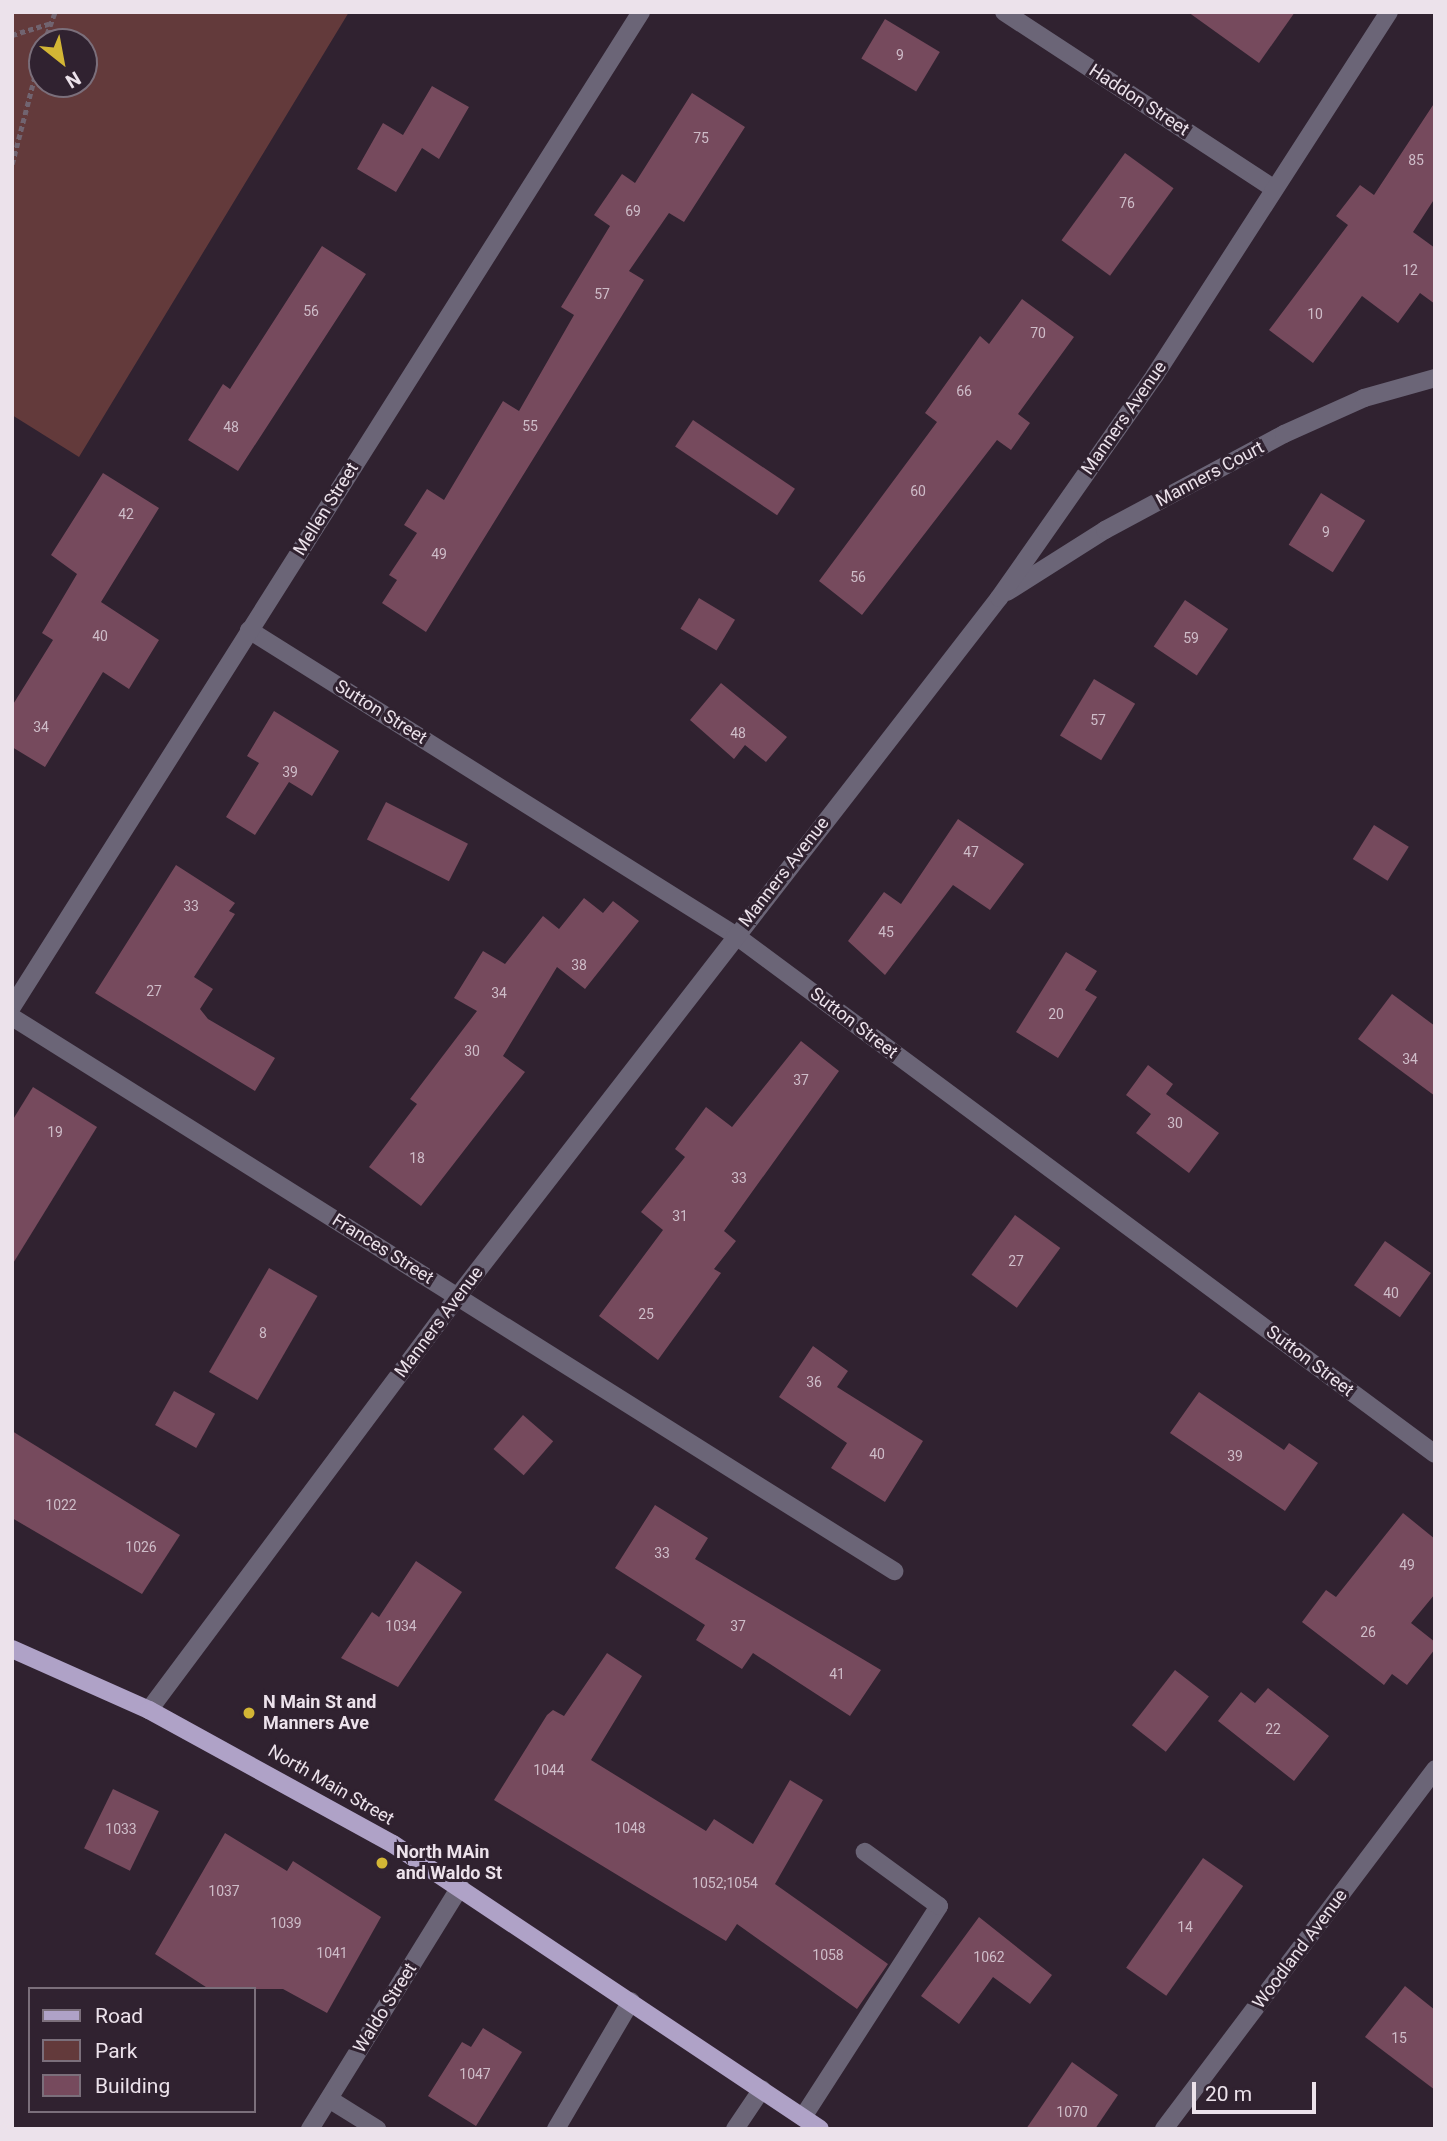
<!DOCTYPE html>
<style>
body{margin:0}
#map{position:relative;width:1447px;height:2141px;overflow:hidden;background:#302230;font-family:Roboto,sans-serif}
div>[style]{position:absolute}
.green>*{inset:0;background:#633a3b}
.building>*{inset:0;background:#764a5d;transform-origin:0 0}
.path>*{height:4.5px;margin-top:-2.25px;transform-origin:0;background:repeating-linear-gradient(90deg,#716470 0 5px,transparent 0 8.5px)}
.minor>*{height:18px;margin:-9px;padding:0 9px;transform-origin:9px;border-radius:9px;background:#6b6577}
.major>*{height:18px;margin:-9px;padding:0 9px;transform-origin:9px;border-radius:9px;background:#afa2c7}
.dots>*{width:19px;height:19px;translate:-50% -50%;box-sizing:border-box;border:4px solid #302230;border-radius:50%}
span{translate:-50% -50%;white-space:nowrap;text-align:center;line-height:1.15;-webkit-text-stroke:6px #302230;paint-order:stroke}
.number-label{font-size:14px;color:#cebcc8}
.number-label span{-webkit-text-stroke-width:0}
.street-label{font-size:18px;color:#ece2eb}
.poi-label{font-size:18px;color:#ece2eb;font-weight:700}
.left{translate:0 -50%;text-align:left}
.frame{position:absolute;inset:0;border:14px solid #ece2eb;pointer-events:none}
.legend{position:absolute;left:28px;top:1987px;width:228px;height:126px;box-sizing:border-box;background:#302230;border:2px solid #7b6f7b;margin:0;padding:9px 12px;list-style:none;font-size:21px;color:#ece2eb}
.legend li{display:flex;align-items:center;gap:14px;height:35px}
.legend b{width:35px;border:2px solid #7b6f7b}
.north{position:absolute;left:28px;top:28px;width:70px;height:70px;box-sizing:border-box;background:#302230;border:2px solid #7b6f7b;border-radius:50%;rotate:149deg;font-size:19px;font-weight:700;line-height:28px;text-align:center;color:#ece2eb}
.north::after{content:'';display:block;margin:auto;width:24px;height:32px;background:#d3b635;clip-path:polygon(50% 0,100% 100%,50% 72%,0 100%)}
.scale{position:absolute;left:1192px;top:2082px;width:124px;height:32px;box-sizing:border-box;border:4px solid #ece2eb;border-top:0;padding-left:9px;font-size:21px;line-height:24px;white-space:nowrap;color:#ece2eb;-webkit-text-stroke:5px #302230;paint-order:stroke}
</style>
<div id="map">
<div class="green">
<div style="clip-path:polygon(evenodd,12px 12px,349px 12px,79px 457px,12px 415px,12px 12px,42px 42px,84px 42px,84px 84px,42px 84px,42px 42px)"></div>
</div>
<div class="building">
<div style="clip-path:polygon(1188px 12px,1295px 12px,1259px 63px)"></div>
<div style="left:885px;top:19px;width:64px;height:46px;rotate:31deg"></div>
<div style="clip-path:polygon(432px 86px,469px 107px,439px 159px,422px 148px,396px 192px,357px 169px,383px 123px,403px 135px)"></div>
<div style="clip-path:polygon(692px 93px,745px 127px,684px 222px,669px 213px,629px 271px,644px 280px,426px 632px,382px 603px,397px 580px,389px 575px,417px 533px,404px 525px,427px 489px,444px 500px,503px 401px,519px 411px,574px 315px,561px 307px,610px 226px,594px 215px,622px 174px,635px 183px)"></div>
<div style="clip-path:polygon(1435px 102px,1435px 198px,1413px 232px,1435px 248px,1435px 304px,1420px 293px,1398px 323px,1362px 296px,1313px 363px,1269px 330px,1348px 225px,1336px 216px,1360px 185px,1374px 195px)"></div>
<div style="left:1125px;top:153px;width:60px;height:108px;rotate:36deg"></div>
<div style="clip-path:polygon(322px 246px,366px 274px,238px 471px,188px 440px,223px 384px,230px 389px)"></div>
<div style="clip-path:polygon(1022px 299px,1074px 337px,1018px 414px,1030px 423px,1011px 450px,997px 440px,862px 615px,819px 581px,937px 422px,925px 413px,980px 336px,989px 344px)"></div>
<div style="left:693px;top:420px;width:123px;height:32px;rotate:34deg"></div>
<div style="clip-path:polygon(103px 473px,159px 508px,101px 602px,159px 640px,129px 689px,103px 672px,45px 767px,12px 747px,12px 706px,53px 640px,42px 633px,77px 574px,51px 555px)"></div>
<div style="left:1321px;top:493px;width:52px;height:61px;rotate:32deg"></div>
<div style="left:699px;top:598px;width:42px;height:36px;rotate:31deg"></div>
<div style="left:1185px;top:600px;width:52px;height:56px;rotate:34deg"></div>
<div style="left:1094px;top:679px;width:48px;height:66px;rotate:31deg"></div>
<div style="clip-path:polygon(721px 683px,787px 737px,766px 762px,745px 745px,734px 759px,690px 720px)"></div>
<div style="clip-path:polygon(274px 711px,339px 751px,312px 796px,289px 782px,255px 835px,226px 817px,259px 763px,247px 756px)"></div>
<div style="left:386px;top:802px;width:92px;height:42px;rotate:27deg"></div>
<div style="clip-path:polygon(958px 819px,1024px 864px,990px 910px,953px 885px,885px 975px,848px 941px,884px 892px,901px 904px)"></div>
<div style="left:1374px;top:825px;width:41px;height:40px;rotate:32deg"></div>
<div style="clip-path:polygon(176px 865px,235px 903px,229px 911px,235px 914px,194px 977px,213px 989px,200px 1009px,208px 1019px,275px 1058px,255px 1091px,95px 993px)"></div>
<div style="clip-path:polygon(584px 898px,603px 913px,613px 901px,639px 921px,585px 989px,557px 967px,503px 1056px,525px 1072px,421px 1206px,369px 1167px,417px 1104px,410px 1099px,477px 1011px,454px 998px,483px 951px,505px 964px,543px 916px,559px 929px)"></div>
<div style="clip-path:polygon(1066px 952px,1097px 971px,1085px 990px,1097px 997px,1058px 1058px,1016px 1032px)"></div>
<div style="clip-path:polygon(1392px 994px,1435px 1026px,1435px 1096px,1358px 1039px)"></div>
<div style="clip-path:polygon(801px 1041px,839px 1071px,724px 1231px,736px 1241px,714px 1269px,721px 1273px,658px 1360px,599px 1316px,663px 1230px,641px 1212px,685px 1157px,675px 1149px,706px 1107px,732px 1127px)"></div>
<div style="clip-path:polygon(1148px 1065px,1173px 1084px,1166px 1094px,1219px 1133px,1189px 1173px,1136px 1133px,1151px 1114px,1126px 1095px)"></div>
<div style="clip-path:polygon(33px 1087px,97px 1127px,12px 1265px,12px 1121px)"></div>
<div style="left:1015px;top:1215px;width:56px;height:74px;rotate:36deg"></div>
<div style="left:1385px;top:1241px;width:56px;height:54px;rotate:35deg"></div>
<div style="left:269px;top:1268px;width:56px;height:120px;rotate:30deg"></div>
<div style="clip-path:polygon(813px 1346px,848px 1371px,837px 1387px,923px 1441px,885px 1502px,831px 1468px,847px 1443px,779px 1397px)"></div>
<div style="left:174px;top:1391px;width:47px;height:39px;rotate:29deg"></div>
<div style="clip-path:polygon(1199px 1392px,1284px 1450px,1289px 1443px,1318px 1463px,1285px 1511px,1170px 1433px)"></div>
<div style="left:523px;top:1415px;width:40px;height:45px;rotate:41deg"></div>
<div style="clip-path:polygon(12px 1431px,180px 1535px,142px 1594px,12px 1518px)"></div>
<div style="clip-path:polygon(655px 1505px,708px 1538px,695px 1559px,881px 1670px,850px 1716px,753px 1653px,742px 1669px,696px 1640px,705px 1625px,615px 1568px)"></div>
<div style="clip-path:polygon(1403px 1513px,1435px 1539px,1435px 1594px,1411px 1623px,1435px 1642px,1435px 1649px,1407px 1685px,1392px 1674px,1384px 1685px,1302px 1622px,1326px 1590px,1336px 1597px)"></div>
<div style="clip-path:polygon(416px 1561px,462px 1592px,398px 1687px,341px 1658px,372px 1612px,379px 1617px)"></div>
<div style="clip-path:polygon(607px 1653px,642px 1676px,591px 1760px,706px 1831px,714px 1819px,753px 1844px,790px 1780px,823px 1800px,775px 1884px,888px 1964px,857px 2009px,737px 1924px,726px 1941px,494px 1800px,547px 1715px,553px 1710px,564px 1716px)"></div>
<div style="left:1175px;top:1670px;width:43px;height:70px;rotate:38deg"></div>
<div style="clip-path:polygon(1268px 1688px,1329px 1736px,1294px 1781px,1218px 1721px,1241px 1692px,1255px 1703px)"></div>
<div style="left:113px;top:1789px;width:51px;height:66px;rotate:26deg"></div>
<div style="clip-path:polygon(225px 1833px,287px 1871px,293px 1861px,381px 1917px,327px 2013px,283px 1989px,209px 1989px,155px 1954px)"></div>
<div style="left:1203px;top:1858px;width:49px;height:134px;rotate:35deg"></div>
<div style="clip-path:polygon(979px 1917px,1052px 1975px,1030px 2004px,993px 1977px,959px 2024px,921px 1996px)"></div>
<div style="clip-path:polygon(1405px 1986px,1435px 2010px,1435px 2090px,1365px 2037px)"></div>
<div style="clip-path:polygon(483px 2028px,522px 2052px,476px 2126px,428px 2096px,462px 2042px,471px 2047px)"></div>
<div style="clip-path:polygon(1072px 2062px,1118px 2095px,1095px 2129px,1026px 2129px)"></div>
</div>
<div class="path">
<div style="left:12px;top:35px;width:39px;rotate:-17deg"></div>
<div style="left:44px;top:42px;width:32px;rotate:-70deg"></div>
<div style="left:12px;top:164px;width:120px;rotate:-75.5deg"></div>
</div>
<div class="minor">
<div style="left:1004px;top:12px;width:323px;rotate:33.2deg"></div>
<div style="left:1007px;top:592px;width:116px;rotate:-32.3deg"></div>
<div style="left:1105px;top:530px;width:203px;rotate:-28.2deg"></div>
<div style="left:1284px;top:434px;width:88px;rotate:-24.2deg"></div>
<div style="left:1364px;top:398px;width:74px;rotate:-15.7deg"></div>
<div style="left:249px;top:630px;width:574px;rotate:32.11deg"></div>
<div style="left:735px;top:935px;width:871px;rotate:36.55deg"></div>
<div style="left:12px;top:1007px;width:1177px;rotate:-57.7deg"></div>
<div style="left:12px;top:1017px;width:1042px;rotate:32.13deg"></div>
<div style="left:149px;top:1710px;width:517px;rotate:-53.26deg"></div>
<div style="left:458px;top:1296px;width:883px;rotate:-52.22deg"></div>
<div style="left:999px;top:598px;width:272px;rotate:-55deg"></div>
<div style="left:1155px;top:375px;width:432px;rotate:-57.2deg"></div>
<div style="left:329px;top:2099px;width:57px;rotate:32deg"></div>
<div style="left:803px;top:2117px;width:251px;rotate:-57.2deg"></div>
<div style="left:939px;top:1906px;width:92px;rotate:-143.9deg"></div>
<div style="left:310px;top:2129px;width:285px;rotate:-58.2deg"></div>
<div style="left:556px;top:2129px;width:148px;rotate:-59.6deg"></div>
<div style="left:735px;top:2129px;width:48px;rotate:-56deg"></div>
<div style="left:1164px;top:2129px;width:451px;rotate:-53deg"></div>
</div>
<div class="major">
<div style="left:12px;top:1649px;width:150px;rotate:24deg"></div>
<div style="left:149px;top:1710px;width:278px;rotate:28.8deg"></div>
<div style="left:393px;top:1844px;width:513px;rotate:33.72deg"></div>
</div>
<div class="dots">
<div style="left:249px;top:1713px;background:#d3b635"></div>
<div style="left:382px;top:1863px;background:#d3b635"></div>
</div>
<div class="number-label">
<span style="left:900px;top:55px">9</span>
<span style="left:701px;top:138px">75</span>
<span style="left:1416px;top:160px">85</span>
<span style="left:1127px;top:203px">76</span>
<span style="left:633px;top:211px">69</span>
<span style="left:1410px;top:270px">12</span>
<span style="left:602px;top:294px">57</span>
<span style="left:311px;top:311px">56</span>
<span style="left:1315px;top:314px">10</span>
<span style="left:1038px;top:333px">70</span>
<span style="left:964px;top:391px">66</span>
<span style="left:530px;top:426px">55</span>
<span style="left:231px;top:427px">48</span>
<span style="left:918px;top:491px">60</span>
<span style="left:126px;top:514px">42</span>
<span style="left:1326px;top:532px">9</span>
<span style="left:439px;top:554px">49</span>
<span style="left:858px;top:577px">56</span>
<span style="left:100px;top:636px">40</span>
<span style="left:1191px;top:638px">59</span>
<span style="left:1098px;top:720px">57</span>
<span style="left:41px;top:727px">34</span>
<span style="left:738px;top:733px">48</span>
<span style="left:290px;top:772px">39</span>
<span style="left:971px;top:852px">47</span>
<span style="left:191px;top:906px">33</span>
<span style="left:886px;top:932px">45</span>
<span style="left:579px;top:965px">38</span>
<span style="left:154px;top:991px">27</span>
<span style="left:499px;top:993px">34</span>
<span style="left:1056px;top:1014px">20</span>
<span style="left:472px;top:1051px">30</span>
<span style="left:1410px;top:1059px">34</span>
<span style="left:801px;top:1080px">37</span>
<span style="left:1175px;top:1123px">30</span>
<span style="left:55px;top:1132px">19</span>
<span style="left:417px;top:1158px">18</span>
<span style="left:739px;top:1178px">33</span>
<span style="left:680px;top:1216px">31</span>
<span style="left:1016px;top:1261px">27</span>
<span style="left:1391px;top:1293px">40</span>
<span style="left:646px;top:1314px">25</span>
<span style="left:263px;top:1333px">8</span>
<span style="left:814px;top:1382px">36</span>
<span style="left:877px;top:1454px">40</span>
<span style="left:1235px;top:1456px">39</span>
<span style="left:61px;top:1505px">1022</span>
<span style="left:141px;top:1547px">1026</span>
<span style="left:662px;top:1553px">33</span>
<span style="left:1407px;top:1565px">49</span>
<span style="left:401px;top:1626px">1034</span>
<span style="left:738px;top:1626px">37</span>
<span style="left:1368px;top:1632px">26</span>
<span style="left:837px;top:1674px">41</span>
<span style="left:1273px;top:1729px">22</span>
<span style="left:549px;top:1770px">1044</span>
<span style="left:630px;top:1828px">1048</span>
<span style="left:121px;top:1829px">1033</span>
<span style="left:725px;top:1883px">1052;1054</span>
<span style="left:224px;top:1891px">1037</span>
<span style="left:286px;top:1923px">1039</span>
<span style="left:1185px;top:1927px">14</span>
<span style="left:332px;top:1953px">1041</span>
<span style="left:828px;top:1955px">1058</span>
<span style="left:989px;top:1957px">1062</span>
<span style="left:1399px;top:2038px">15</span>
<span style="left:475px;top:2074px">1047</span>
<span style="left:1072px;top:2112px">1070</span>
</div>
<div class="street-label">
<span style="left:1139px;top:100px;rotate:33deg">Haddon Street</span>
<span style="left:1124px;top:418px;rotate:-55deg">Manners Avenue</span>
<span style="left:1210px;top:474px;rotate:-28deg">Manners Court</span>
<span style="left:326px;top:509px;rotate:-58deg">Mellen Street</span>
<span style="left:381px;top:712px;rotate:32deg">Sutton Street</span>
<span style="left:784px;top:872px;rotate:-52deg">Manners Avenue</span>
<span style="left:854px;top:1023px;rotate:37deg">Sutton Street</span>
<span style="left:383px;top:1249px;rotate:32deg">Frances Street</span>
<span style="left:439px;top:1322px;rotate:-53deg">Manners Avenue</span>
<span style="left:1310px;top:1361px;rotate:37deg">Sutton Street</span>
<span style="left:331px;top:1785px;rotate:30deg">North Main Street</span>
<span style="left:1300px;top:1949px;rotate:-53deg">Woodland Avenue</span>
<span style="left:385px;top:2008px;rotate:-58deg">Waldo Street</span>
</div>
<div class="poi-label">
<span class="left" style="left:263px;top:1713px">N Main St and<br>Manners Ave</span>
<span class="left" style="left:396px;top:1863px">North MAin<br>and Waldo St</span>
</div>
<div class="frame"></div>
<ul class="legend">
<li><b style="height:9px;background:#afa2c7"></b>Road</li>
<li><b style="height:19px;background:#633a3b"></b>Park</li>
<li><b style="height:19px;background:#764a5d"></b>Building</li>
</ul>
<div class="north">N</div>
<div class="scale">20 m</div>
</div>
